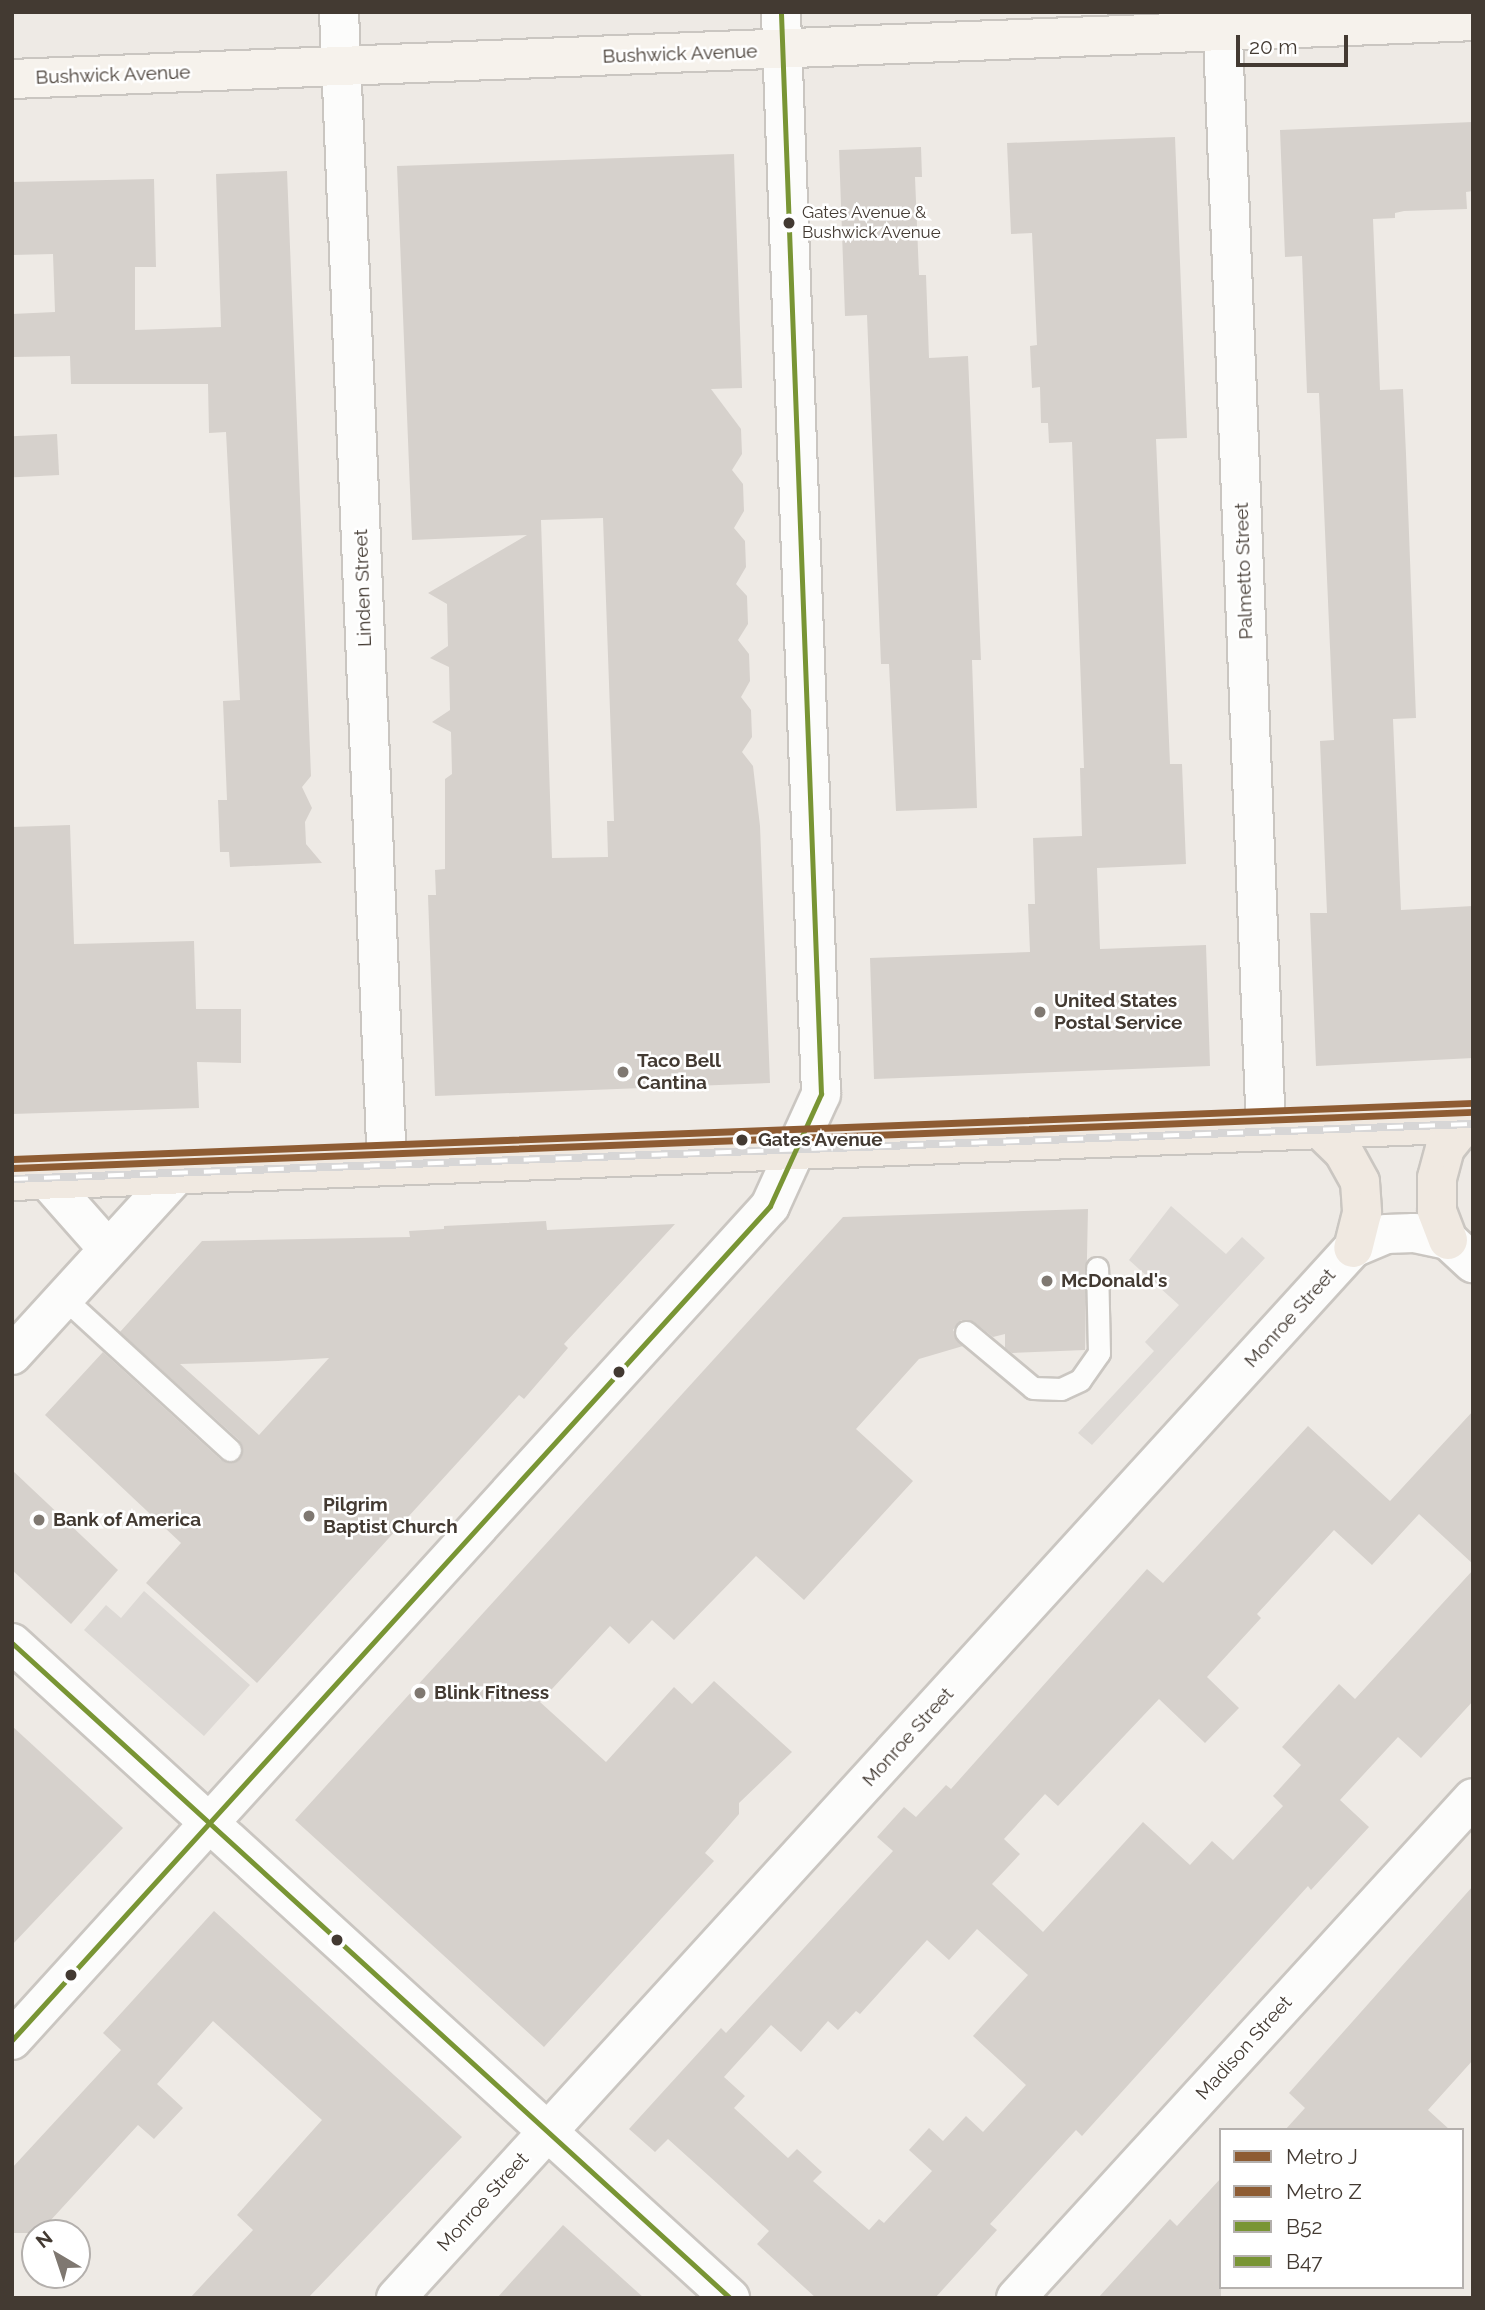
<!DOCTYPE html>
<style>
body{margin:0}
#map{position:relative;width:1485px;height:2310px;overflow:hidden;background:#eeeae5;font-family:Raleway,sans-serif}
div>[style]{position:absolute}
.parking>*{inset:0;background:#ddd9d5}
.building>*{inset:0;background:#d6d1cc;transform-origin:0 0}
.roads{filter:drop-shadow(2px 0 #cac6c1) drop-shadow(-2px 0 #cac6c1) drop-shadow(0 2px #cac6c1) drop-shadow(0 -2px #cac6c1)}
.lane>*{height:21px;margin:-10.5px;padding:0 10.5px;transform-origin:10.5px;border-radius:10.5px;background:#fcfcfb}
.street>*{height:38px;margin:-19px;padding:0 19px;transform-origin:19px;border-radius:19px;background:#fcfcfb}
.secondary>*{height:38px;margin:-19px;padding:0 19px;transform-origin:19px;border-radius:19px;background:#f6f2ec}
.primary>*{height:38px;margin:-19px;padding:0 19px;transform-origin:19px;border-radius:19px;background:#f0e9e1}
.rail>*{height:8px;margin-top:-4px;transform-origin:0;background:repeating-linear-gradient(90deg,#fff 0 16px,#d7d6d6 0 32px);box-sizing:border-box;border-block:2px solid #d7d6d6}
.bus-1>*{height:5px;margin:-2.5px;padding:0 2.5px;transform-origin:2.5px;border-radius:2.5px;background:#799534}
.bus-2>*{height:5px;margin:-2.5px;padding:0 2.5px;transform-origin:2.5px;border-radius:2.5px;background:#799534}
.metro-1>*{height:7px;margin:-3.5px;padding:0 3.5px;transform-origin:3.5px;border-radius:3.5px;background:#8e5c33}
.metro-2>*{height:7px;margin:-3.5px;padding:0 3.5px;transform-origin:3.5px;border-radius:3.5px;background:#8e5c33}
.dots>*{width:19px;height:19px;translate:-50% -50%;box-sizing:border-box;border:4px solid #fff;border-radius:50%}
span{translate:-50% -50%;white-space:nowrap;text-align:center;line-height:1.15;-webkit-text-stroke:5px #fff;paint-order:stroke}
.bus-label{font-size:17px;color:#433a32}
.left{translate:0 -50%;text-align:left}
.street-label{font-size:19px;color:#433a32}
.poi-label{font-size:19px;color:#433a32;font-weight:700}
.stop-label{font-size:19px;color:#433a32;font-weight:700}
.frame{position:absolute;inset:0;border:14px solid #433a32;pointer-events:none}
.legend{position:absolute;left:1219px;top:2128px;width:245px;height:161px;box-sizing:border-box;background:#fff;border:2px solid #b4b0ad;margin:0;padding:9px 12px;list-style:none;font-size:21px;color:#433a32}
.legend li{display:flex;align-items:center;gap:14px;height:35px}
.legend b{width:35px;border:2px solid #b4b0ad}
.north{position:absolute;left:21px;top:2219px;width:70px;height:70px;box-sizing:border-box;background:#fff;border:2px solid #b4b0ad;border-radius:50%;rotate:321deg;font-size:19px;font-weight:700;line-height:28px;text-align:center;color:#433a32}
.north::after{content:'';display:block;margin:auto;width:24px;height:32px;background:#7f7871;clip-path:polygon(50% 0,100% 100%,50% 72%,0 100%)}
.scale{position:absolute;left:1236px;top:35px;width:112px;height:32px;box-sizing:border-box;border:4px solid #433a32;border-top:0;padding-left:9px;font-size:21px;line-height:24px;white-space:nowrap;color:#433a32;-webkit-text-stroke:5px #fff;paint-order:stroke}
</style>
<div id="map">
<div class="parking">
<div style="clip-path:polygon(1171px 1206px,1226px 1254px,1242px 1237px,1265px 1258px,1092px 1445px,1078px 1433px,1154px 1351px,1145px 1342px,1179px 1305px,1129px 1260px)"></div>
<div style="clip-path:polygon(144px 1591px,250px 1685px,204px 1736px,84px 1630px,106px 1605px,121px 1618px)"></div>
</div>
<div class="building">
<div style="clip-path:polygon(1473px 122px,1473px 191px,1466px 192px,1467px 209px,1404px 211px,1395px 213px,1395px 218px,1373px 219px,1380px 390px,1403px 389px,1406px 454px,1416px 718px,1393px 719px,1401px 910px,1473px 906px,1473px 1058px,1316px 1066px,1310px 913px,1327px 913px,1320px 741px,1334px 740px,1319px 393px,1307px 393px,1302px 256px,1285px 257px,1280px 130px)"></div>
<div style="clip-path:polygon(1175px 137px,1187px 438px,1156px 439px,1170px 764px,1182px 764px,1186px 864px,1097px 868px,1100px 949px,1206px 945px,1210px 1066px,874px 1079px,870px 958px,1030px 952px,1028px 904px,1035px 904px,1033px 838px,1082px 836px,1080px 768px,1084px 768px,1072px 442px,1049px 443px,1048px 423px,1041px 423px,1040px 387px,1032px 388px,1030px 346px,1037px 345px,1032px 233px,1011px 234px,1007px 143px)"></div>
<div style="clip-path:polygon(921px 147px,922px 177px,915px 177px,919px 275px,926px 275px,929px 358px,968px 356px,981px 660px,972px 660px,977px 808px,896px 811px,889px 664px,881px 664px,867px 315px,845px 316px,839px 150px)"></div>
<div style="clip-path:polygon(evenodd,734px 154px,742px 388px,711px 389px,741px 429px,742px 454px,732px 470px,743px 484px,744px 511px,734px 528px,745px 541px,746px 567px,736px 584px,747px 596px,748px 624px,738px 640px,749px 654px,750px 681px,741px 697px,751px 710px,752px 737px,742px 752px,753px 766px,760px 826px,770px 1083px,435px 1096px,428px 895px,436px 895px,435px 870px,445px 869px,445px 779px,452px 774px,451px 732px,432px 722px,450px 710px,449px 667px,430px 658px,448px 646px,447px 604px,428px 593px,527px 535px,412px 540px,397px 166px,734px 154px,603px 518px,614px 821px,607px 821px,608px 857px,552px 858px,541px 520px,603px 518px)"></div>
<div style="clip-path:polygon(287px 171px,311px 776px,302px 787px,312px 808px,305px 822px,306px 844px,322px 863px,230px 867px,229px 852px,220px 852px,218px 800px,227px 800px,223px 701px,240px 700px,226px 432px,209px 433px,208px 384px,71px 384px,70px 356px,12px 357px,12px 314px,55px 312px,53px 254px,12px 255px,12px 182px,154px 179px,156px 267px,135px 267px,135px 330px,221px 327px,216px 174px)"></div>
<div style="left:57px;top:434px;width:41px;height:45px;rotate:87deg"></div>
<div style="clip-path:polygon(70px 825px,74px 944px,194px 941px,196px 1009px,241px 1009px,241px 1063px,197px 1062px,199px 1108px,12px 1114px,12px 827px)"></div>
<div style="clip-path:polygon(1088px 1209px,1085px 1350px,1012px 1353px,1005px 1348px,1005px 1334px,993px 1337px,974px 1322px,961px 1320px,953px 1330px,963px 1346px,919px 1359px,856px 1429px,913px 1481px,804px 1600px,756px 1556px,674px 1640px,652px 1620px,629px 1644px,610px 1626px,540px 1702px,606px 1762px,674px 1687px,692px 1704px,714px 1681px,792px 1752px,739px 1803px,739px 1814px,705px 1853px,714px 1861px,544px 2047px,295px 1820px,843px 1217px)"></div>
<div style="clip-path:polygon(evenodd,546px 1221px,547px 1230px,675px 1224px,564px 1344px,568px 1348px,524px 1399px,519px 1395px,257px 1683px,146px 1583px,181px 1543px,45px 1415px,103px 1352px,221px 1460px,235px 1462px,243px 1452px,239px 1440px,120px 1332px,202px 1241px,410px 1237px,409px 1231px,444px 1229px,444px 1226px,546px 1221px,329px 1358px,259px 1435px,180px 1364px,278px 1361px,329px 1358px)"></div>
<div style="clip-path:polygon(evenodd,1473px 1411px,1473px 1564px,1419px 1514px,1372px 1565px,1334px 1530px,1257px 1614px,1261px 1618px,1207px 1677px,1239px 1708px,1205px 1743px,1159px 1699px,1058px 1806px,1045px 1794px,1004px 1839px,1020px 1854px,992px 1884px,1043px 1932px,1143px 1822px,1190px 1865px,1212px 1841px,1233px 1860px,1283px 1806px,1273px 1796px,1301px 1765px,1282px 1747px,1339px 1684px,1355px 1699px,1473px 1570px,1473px 1701px,1421px 1758px,1398px 1737px,1340px 1800px,1369px 1827px,1311px 1890px,1308px 1886px,1082px 2136px,1076px 2130px,990px 2224px,997px 2230px,935px 2298px,816px 2298px,757px 2244px,769px 2231px,719px 2185px,668px 2139px,655px 2152px,629px 2129px,721px 2028px,726px 2033px,893px 1851px,877px 1837px,904px 1807px,916px 1817px,946px 1785px,951px 1789px,1147px 1569px,1163px 1583px,1308px 1426px,1390px 1501px,1473px 1411px,977px 1929px,1028px 1975px,973px 2036px,1026px 2085px,983px 2132px,966px 2116px,943px 2141px,929px 2128px,909px 2150px,932px 2171px,884px 2223px,879px 2219px,869px 2230px,813px 2181px,822px 2172px,797px 2149px,788px 2158px,734px 2108px,745px 2096px,724px 2077px,771px 2025px,801px 2052px,828px 2021px,838px 2030px,856px 2011px,860px 2014px,927px 1940px,949px 1960px,977px 1929px)"></div>
<div style="clip-path:polygon(12px 1470px,118px 1570px,71px 1624px,12px 1570px)"></div>
<div style="clip-path:polygon(12px 1726px,123px 1828px,12px 1945px)"></div>
<div style="clip-path:polygon(1473px 1886px,1473px 2060px,1428px 2110px,1450px 2130px,1285px 2130px,1305px 2108px,1289px 2093px)"></div>
<div style="clip-path:polygon(214px 1911px,462px 2137px,308px 2298px,190px 2298px,253px 2230px,237px 2215px,322px 2120px,213px 2021px,157px 2084px,183px 2108px,154px 2139px,138px 2125px,39px 2233px,12px 2233px,12px 2168px,121px 2050px,103px 2033px)"></div>
<div style="clip-path:polygon(1221px 2178px,1221px 2298px,1098px 2298px,1170px 2219px,1177px 2226px)"></div>
<div style="clip-path:polygon(563px 2225px,644px 2298px,497px 2298px)"></div>
</div>
<div class="roads">
<div class="lane">
<div style="left:64px;top:1298px;width:225px;rotate:42.5deg"></div>
<div style="left:966px;top:1332px;width:87px;rotate:39.9deg"></div>
<div style="left:1033px;top:1388px;width:28px;rotate:2deg"></div>
<div style="left:1061px;top:1389px;width:21px;rotate:-25deg"></div>
<div style="left:1080px;top:1380px;width:33px;rotate:-55deg"></div>
<div style="left:1099px;top:1353px;width:85px;rotate:-91.3deg"></div>
</div>
<div class="street">
<div style="left:339px;top:12px;width:1154px;rotate:87.62deg"></div>
<div style="left:1222px;top:12px;width:1119px;rotate:87.75deg"></div>
<div style="left:47px;top:1180px;width:92px;rotate:48.5deg"></div>
<div style="left:12px;top:1355px;width:246px;rotate:-47.6deg"></div>
<div style="left:12px;top:1643px;width:972px;rotate:42.37deg"></div>
<div style="left:12px;top:2040px;width:1127px;rotate:-47.73deg"></div>
<div style="left:770px;top:1206px;width:123px;rotate:-65.5deg"></div>
<div style="left:821px;top:1094px;width:1083px;rotate:-92.12deg"></div>
<div style="left:396px;top:2298px;width:1421px;rotate:-47.65deg"></div>
<div style="left:1353px;top:1248px;width:36px;rotate:-23deg"></div>
<div style="left:1386px;top:1234px;width:28px;rotate:-2deg"></div>
<div style="left:1414px;top:1233px;width:35px;rotate:12deg"></div>
<div style="left:1448px;top:1240px;width:34px;rotate:43deg"></div>
<div style="left:1016px;top:2298px;width:677px;rotate:-47.57deg"></div>
</div>
<div class="secondary">
<div style="left:12px;top:79px;width:1462px;rotate:-2.27deg"></div>
</div>
<div class="primary">
<div style="left:1320px;top:1129px;width:32px;rotate:44deg"></div>
<div style="left:1343px;top:1151px;width:35px;rotate:61deg"></div>
<div style="left:1360px;top:1182px;width:31px;rotate:86deg"></div>
<div style="left:1362px;top:1213px;width:36px;rotate:104deg"></div>
<div style="left:12px;top:1181px;width:1462px;rotate:-2.27deg"></div>
<div style="left:1448px;top:1240px;width:31px;rotate:-111deg"></div>
<div style="left:1437px;top:1211px;width:33px;rotate:-90deg"></div>
<div style="left:1437px;top:1178px;width:31px;rotate:-75deg"></div>
<div style="left:1445px;top:1148px;width:32px;rotate:-51deg"></div>
</div>
</div>
<div class="rail">
<div style="left:12px;top:1179px;width:1462px;rotate:-2.16deg"></div>
</div>
<div class="bus-1">
<div style="left:12px;top:2040px;width:1127px;rotate:-47.73deg"></div>
<div style="left:770px;top:1206px;width:123px;rotate:-65.5deg"></div>
<div style="left:821px;top:1094px;width:1083px;rotate:-92.12deg"></div>
</div>
<div class="bus-2">
<div style="left:12px;top:1643px;width:972px;rotate:42.37deg"></div>
</div>
<div class="metro-1">
<div style="left:12px;top:1159px;width:1462px;rotate:-2.2deg"></div>
</div>
<div class="metro-2">
<div style="left:12px;top:1168px;width:1462px;rotate:-2.2deg"></div>
</div>
<div class="dots">
<div style="left:789px;top:223px;background:#433a32"></div>
<div style="left:1040px;top:1012px;background:#7f7871"></div>
<div style="left:623px;top:1072px;background:#7f7871"></div>
<div style="left:742px;top:1140px;background:#433a32"></div>
<div style="left:1047px;top:1281px;background:#7f7871"></div>
<div style="left:619px;top:1372px;background:#433a32"></div>
<div style="left:309px;top:1516px;background:#7f7871"></div>
<div style="left:39px;top:1520px;background:#7f7871"></div>
<div style="left:420px;top:1693px;background:#7f7871"></div>
<div style="left:337px;top:1940px;background:#433a32"></div>
<div style="left:71px;top:1975px;background:#433a32"></div>
</div>
<div class="bus-label">
<span class="left" style="left:802px;top:223px">Gates Avenue &amp;<br>Bushwick Avenue</span>
</div>
<div class="street-label">
<span style="left:680px;top:54px;rotate:-2deg">Bushwick Avenue</span>
<span style="left:113px;top:75px;rotate:-2deg">Bushwick Avenue</span>
<span style="left:1244px;top:571px;rotate:-92deg">Palmetto Street</span>
<span style="left:363px;top:588px;rotate:-92deg">Linden Street</span>
<span style="left:1290px;top:1318px;rotate:-48deg">Monroe Street</span>
<span style="left:908px;top:1737px;rotate:-48deg">Monroe Street</span>
<span style="left:1244px;top:2048px;rotate:-48deg">Madison Street</span>
<span style="left:483px;top:2202px;rotate:-48deg">Monroe Street</span>
</div>
<div class="poi-label">
<span class="left" style="left:1054px;top:1012px">United States<br>Postal Service</span>
<span class="left" style="left:637px;top:1072px">Taco Bell<br>Cantina</span>
<span class="left" style="left:1061px;top:1281px">McDonald's</span>
<span class="left" style="left:323px;top:1516px">Pilgrim<br>Baptist Church</span>
<span class="left" style="left:53px;top:1520px">Bank of America</span>
<span class="left" style="left:434px;top:1693px">Blink Fitness</span>
</div>
<div class="stop-label">
<span class="left" style="left:758px;top:1140px">Gates Avenue</span>
</div>
<div class="frame"></div>
<ul class="legend">
<li><b style="height:9px;background:#8e5c33"></b>Metro J</li>
<li><b style="height:9px;background:#8e5c33"></b>Metro Z</li>
<li><b style="height:9px;background:#799534"></b>B52</li>
<li><b style="height:9px;background:#799534"></b>B47</li>
</ul>
<div class="north">N</div>
<div class="scale">20 m</div>
</div>
